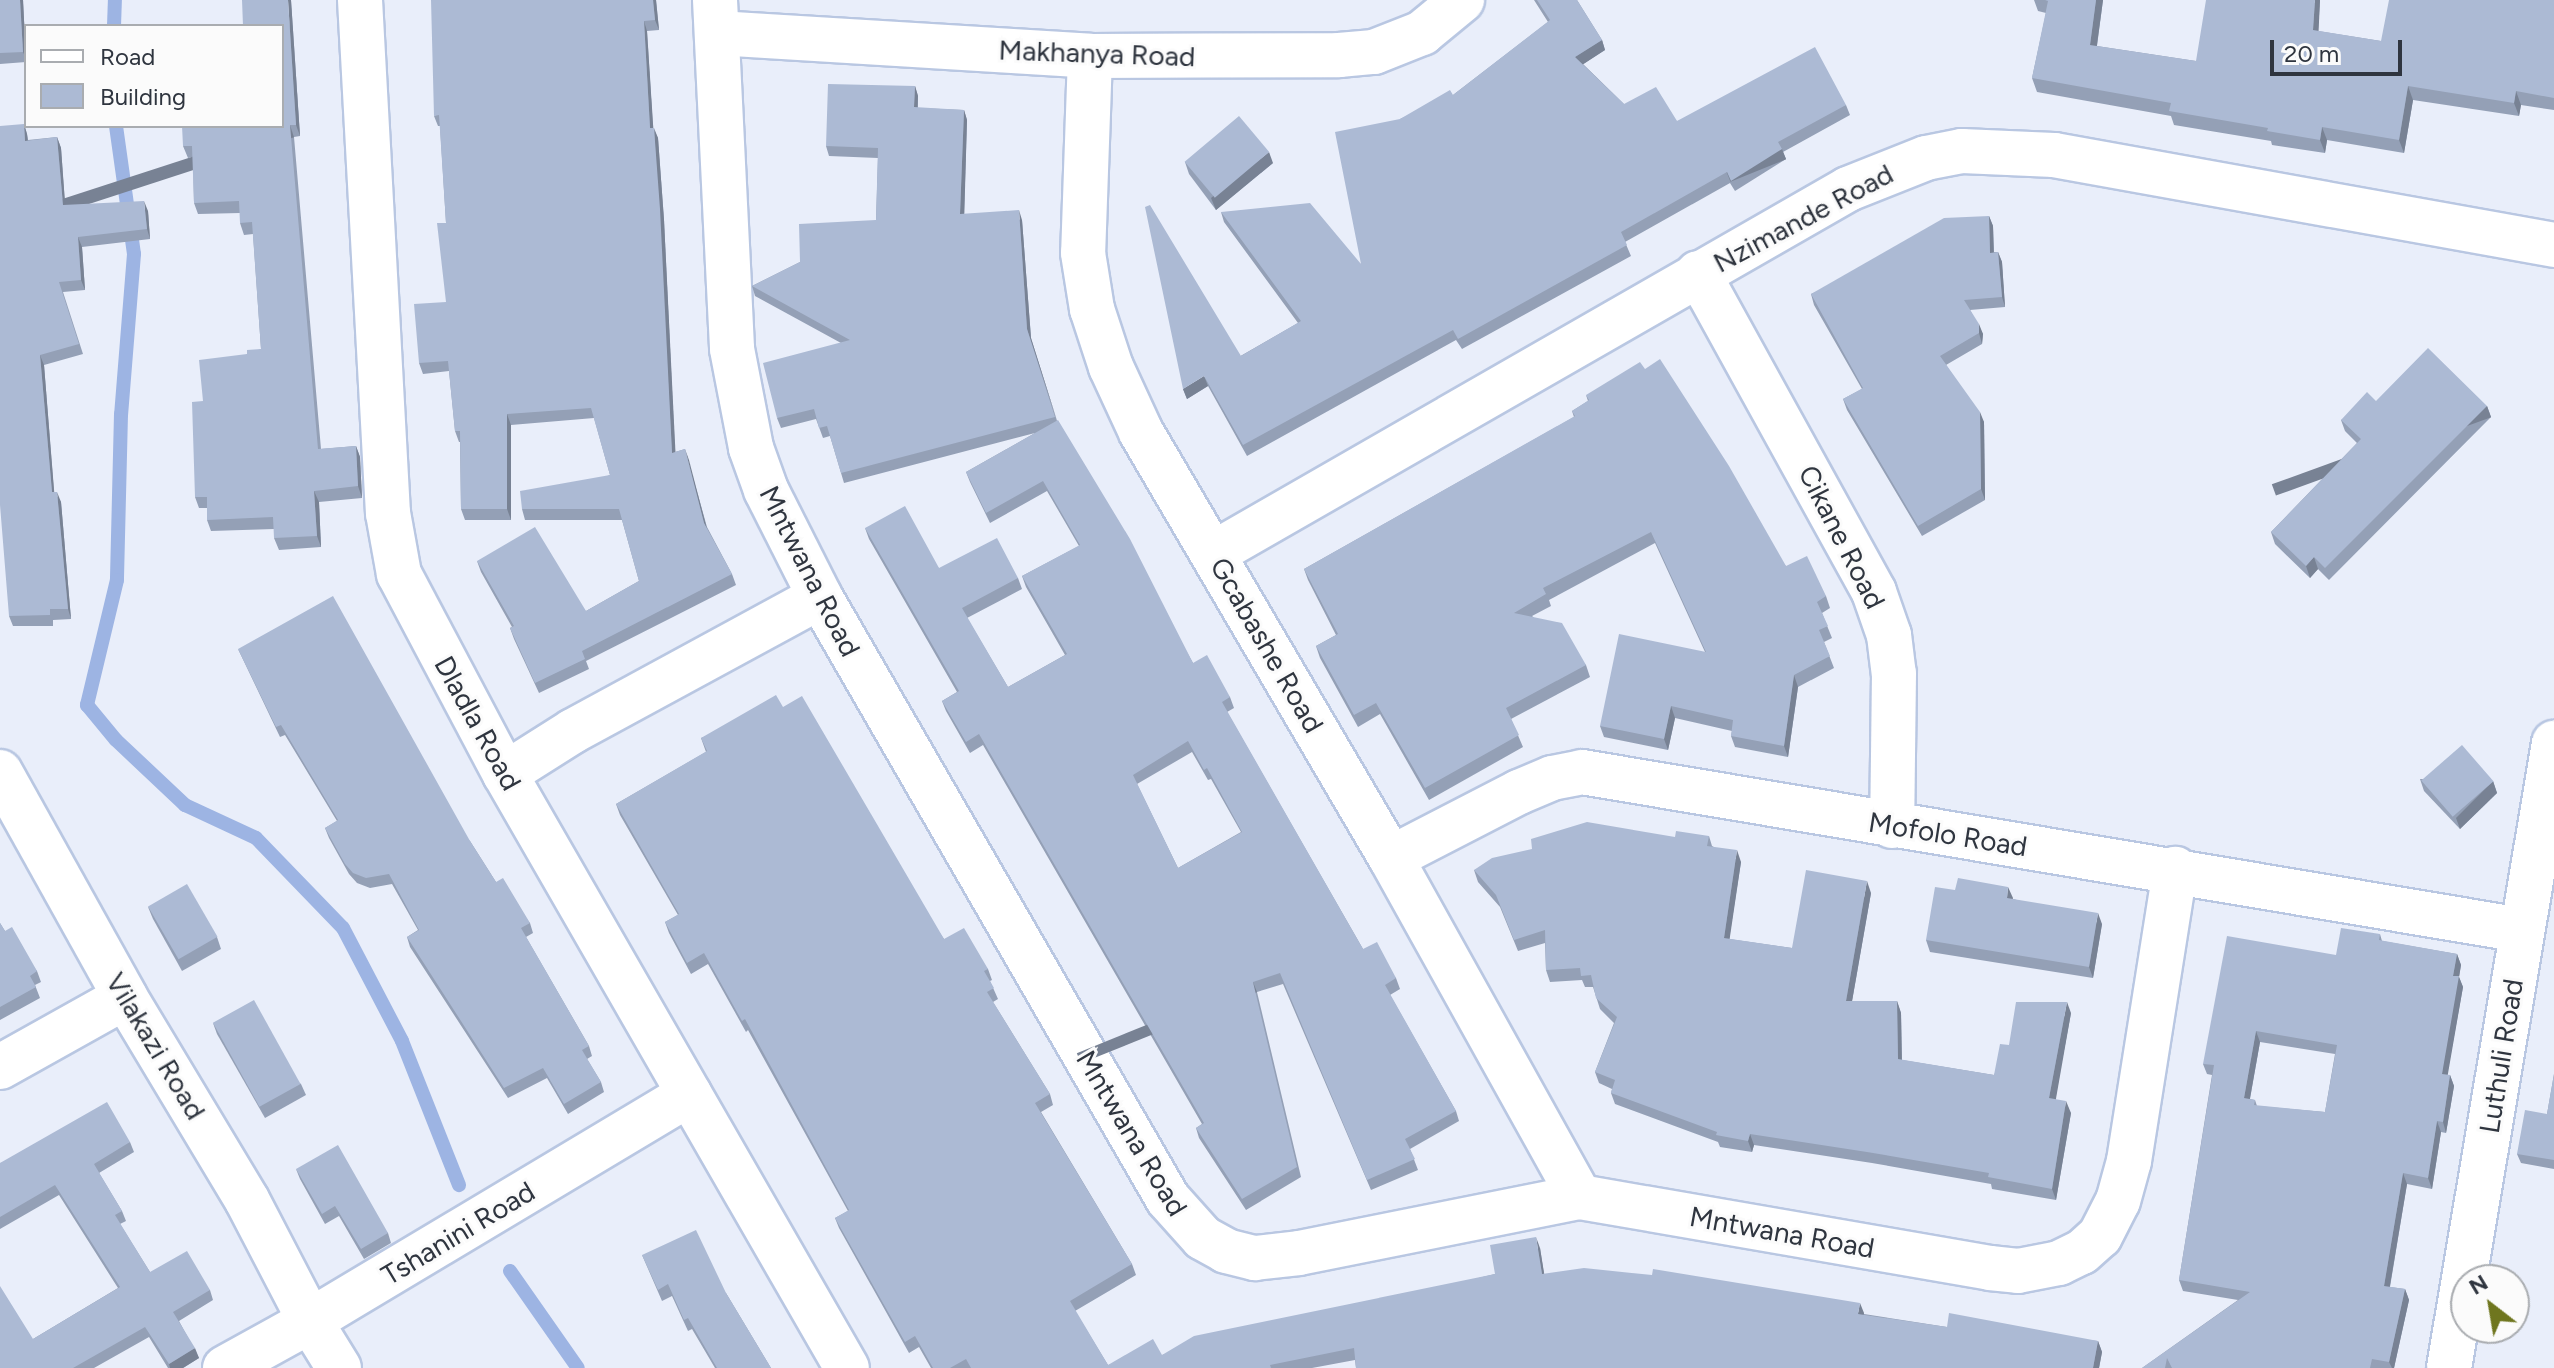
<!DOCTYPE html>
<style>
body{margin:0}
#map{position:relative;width:2554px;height:1368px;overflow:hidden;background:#e9eefa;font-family:Figtree,sans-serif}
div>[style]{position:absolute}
.stream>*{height:14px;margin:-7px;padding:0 7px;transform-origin:7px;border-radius:7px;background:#9db4e3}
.roads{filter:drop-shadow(2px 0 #b9c7e2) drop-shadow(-2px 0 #b9c7e2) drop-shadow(0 2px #b9c7e2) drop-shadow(0 -2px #b9c7e2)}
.minor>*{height:44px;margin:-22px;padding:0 22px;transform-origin:22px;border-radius:22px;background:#fff}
.wall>*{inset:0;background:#94a0b6}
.shaded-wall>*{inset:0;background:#788294;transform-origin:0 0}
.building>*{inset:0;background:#acbad4;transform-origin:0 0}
span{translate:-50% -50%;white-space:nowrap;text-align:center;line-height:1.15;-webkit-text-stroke:6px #fbfbfb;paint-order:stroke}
.street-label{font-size:28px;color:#2f353f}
.legend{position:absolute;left:24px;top:24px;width:260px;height:104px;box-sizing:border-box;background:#fbfbfb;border:2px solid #a9acb0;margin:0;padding:10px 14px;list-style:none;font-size:24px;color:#2f353f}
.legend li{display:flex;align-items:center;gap:16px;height:40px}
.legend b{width:40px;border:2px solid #a9acb0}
.north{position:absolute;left:2450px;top:1264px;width:80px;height:80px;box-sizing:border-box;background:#fbfbfb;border:2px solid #a9acb0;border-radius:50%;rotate:329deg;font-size:22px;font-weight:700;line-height:32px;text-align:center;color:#2f353f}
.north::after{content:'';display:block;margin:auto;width:28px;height:36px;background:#6f761f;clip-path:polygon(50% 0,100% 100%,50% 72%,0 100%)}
.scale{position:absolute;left:2270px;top:40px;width:132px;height:36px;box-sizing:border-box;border:4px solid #2f353f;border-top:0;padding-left:10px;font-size:24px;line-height:28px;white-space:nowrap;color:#2f353f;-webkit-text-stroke:6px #fbfbfb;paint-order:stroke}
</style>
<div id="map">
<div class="stream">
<div style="left:114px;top:26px;width:26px;rotate:-88deg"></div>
<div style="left:116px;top:126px;width:129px;rotate:82deg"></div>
<div style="left:134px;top:254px;width:161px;rotate:94.6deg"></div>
<div style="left:121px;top:414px;width:166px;rotate:91.4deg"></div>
<div style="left:117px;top:580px;width:129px;rotate:103.5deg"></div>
<div style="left:87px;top:705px;width:45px;rotate:50.4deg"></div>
<div style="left:116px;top:740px;width:95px;rotate:43.3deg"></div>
<div style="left:185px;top:805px;width:78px;rotate:24.9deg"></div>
<div style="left:256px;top:838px;width:125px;rotate:46deg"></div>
<div style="left:343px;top:928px;width:127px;rotate:62.4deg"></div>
<div style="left:402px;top:1041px;width:155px;rotate:68.4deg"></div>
<div style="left:510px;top:1271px;width:118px;rotate:55deg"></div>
</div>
<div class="roads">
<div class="minor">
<div style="left:360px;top:0;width:514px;rotate:86.88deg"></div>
<div style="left:388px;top:513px;width:62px;rotate:79.8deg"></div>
<div style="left:399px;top:574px;width:226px;rotate:62.1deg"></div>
<div style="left:505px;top:774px;width:685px;rotate:60.07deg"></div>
<div style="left:715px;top:0;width:349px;rotate:87.2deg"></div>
<div style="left:732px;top:349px;width:101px;rotate:79.1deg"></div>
<div style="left:751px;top:448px;width:45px;rotate:70.3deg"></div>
<div style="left:766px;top:490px;width:120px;rotate:63.2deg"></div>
<div style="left:820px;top:597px;width:695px;rotate:59.97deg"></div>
<div style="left:1168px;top:1199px;width:52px;rotate:48.1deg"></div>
<div style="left:1203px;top:1238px;width:26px;rotate:29deg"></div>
<div style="left:1226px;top:1251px;width:30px;rotate:14deg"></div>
<div style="left:1255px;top:1258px;width:44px;rotate:-6.5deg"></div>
<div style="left:1299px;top:1253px;width:287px;rotate:-11.3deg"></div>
<div style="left:1580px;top:1197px;width:416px;rotate:9.8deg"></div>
<div style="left:1990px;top:1268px;width:28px;rotate:6deg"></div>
<div style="left:2018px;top:1271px;width:42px;rotate:-11deg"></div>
<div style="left:2059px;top:1263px;width:25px;rotate:-26deg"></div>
<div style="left:2082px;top:1252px;width:24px;rotate:-42deg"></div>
<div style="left:2100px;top:1236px;width:39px;rotate:-63deg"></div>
<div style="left:2118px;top:1201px;width:41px;rotate:-74.6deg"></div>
<div style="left:2129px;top:1161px;width:296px;rotate:-81deg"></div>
<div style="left:717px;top:33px;width:374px;rotate:3.5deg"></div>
<div style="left:1090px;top:56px;width:249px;rotate:-0.2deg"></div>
<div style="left:1339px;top:55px;width:35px;rotate:-5deg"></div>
<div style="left:1374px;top:52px;width:52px;rotate:-21.6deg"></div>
<div style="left:1422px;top:33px;width:52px;rotate:-39.5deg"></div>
<div style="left:1090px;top:56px;width:197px;rotate:92deg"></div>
<div style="left:1083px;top:253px;width:57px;rotate:80.9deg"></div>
<div style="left:1092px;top:309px;width:61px;rotate:71.9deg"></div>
<div style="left:1111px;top:367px;width:72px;rotate:65.2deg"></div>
<div style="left:1141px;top:432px;width:494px;rotate:59.6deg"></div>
<div style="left:1391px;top:858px;width:388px;rotate:60.9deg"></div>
<div style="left:1698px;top:273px;width:364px;rotate:61.1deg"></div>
<div style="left:1874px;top:592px;width:46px;rotate:70.8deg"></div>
<div style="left:1889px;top:635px;width:38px;rotate:83deg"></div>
<div style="left:1894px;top:673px;width:153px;rotate:90.7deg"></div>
<div style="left:1214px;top:553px;width:731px;rotate:-29.86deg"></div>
<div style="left:1848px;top:189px;width:84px;rotate:-21.7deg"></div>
<div style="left:1926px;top:158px;width:37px;rotate:-11deg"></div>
<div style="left:1962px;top:151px;width:92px;rotate:2.5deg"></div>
<div style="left:2054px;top:155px;width:508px;rotate:10.2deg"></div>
<div style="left:0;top:772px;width:257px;rotate:60.9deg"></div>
<div style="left:125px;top:997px;width:237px;rotate:59deg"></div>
<div style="left:247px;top:1200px;width:136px;rotate:62.5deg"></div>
<div style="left:310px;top:1321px;width:55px;rotate:58.3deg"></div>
<div style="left:505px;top:774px;width:80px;rotate:-32.3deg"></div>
<div style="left:573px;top:731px;width:281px;rotate:-28.5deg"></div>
<div style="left:1391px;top:858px;width:144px;rotate:-27.3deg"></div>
<div style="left:1519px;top:792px;width:36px;rotate:-23deg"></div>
<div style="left:1552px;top:778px;width:31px;rotate:-11deg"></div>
<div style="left:1582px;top:772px;width:952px;rotate:9.55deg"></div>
<div style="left:0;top:1067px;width:143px;rotate:-29.2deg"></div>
<div style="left:225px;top:1368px;width:97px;rotate:-28.9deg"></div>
<div style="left:310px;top:1321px;width:442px;rotate:-30.9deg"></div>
<div style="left:2449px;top:1368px;width:634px;rotate:-80.46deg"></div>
</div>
</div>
<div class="wall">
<div style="clip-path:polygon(0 0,23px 0,26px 62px,0 64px)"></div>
<div style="clip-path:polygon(291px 0,300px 136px,294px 137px,321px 449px,356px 446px,360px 457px,362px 498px,319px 502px,321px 547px,279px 550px,274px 538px,274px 529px,211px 531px,207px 520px,207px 508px,199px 508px,195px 497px,203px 401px,247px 354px,261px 349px,253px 234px,244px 235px,240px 223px,240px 213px,198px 214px,194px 203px,193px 157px,188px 158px,183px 146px,282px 126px)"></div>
<div style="clip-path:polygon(656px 0,659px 30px,647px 31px,653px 128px,658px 138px,664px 220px,675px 452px,685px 449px,707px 527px,732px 574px,736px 585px,586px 661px,589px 669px,539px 693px,514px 639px,510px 628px,512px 627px,481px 572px,477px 561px,586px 611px,639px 581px,622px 520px,525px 520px,522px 509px,610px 475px,594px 418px,511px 425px,511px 520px,465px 520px,461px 509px,460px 442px,459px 442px,455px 431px,449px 371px,423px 374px,419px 363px,446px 302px,446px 223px,440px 126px,438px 126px,434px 116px)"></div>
<div style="clip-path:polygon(1534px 0,1577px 0,1602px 40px,1605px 50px,1583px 64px,1624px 104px,1677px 121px,1846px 105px,1850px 115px,1783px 152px,1786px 159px,1735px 191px,1730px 183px,1625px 242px,1631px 256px,1462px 349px,1456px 340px,1247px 456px,1208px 386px,1187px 399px,1183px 389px,1298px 323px,1224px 222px,1221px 212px,1361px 264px,1400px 119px,1453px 95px,1548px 22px)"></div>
<div style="clip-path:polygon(2034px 0,2103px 0,2097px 46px,2196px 61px,2320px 0,2318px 31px,2381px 41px,2554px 0,2554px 110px,2521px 105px,2519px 116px,2413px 100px,2404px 153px,2327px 140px,2325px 153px,2272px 145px,2271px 141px,2174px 125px,2171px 116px,2037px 92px,2032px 78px,2046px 13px,2038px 11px)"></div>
<div style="clip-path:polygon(evenodd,915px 86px,918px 96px,918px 108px,964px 110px,967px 120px,964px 214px,1022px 220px,1031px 338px,1057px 421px,1193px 663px,1230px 697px,1234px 708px,1227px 712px,1363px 949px,1396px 978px,1400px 989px,1390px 995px,1456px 1111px,1459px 1121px,1410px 1149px,1418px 1170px,1371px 1190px,1283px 984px,1257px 992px,1301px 1177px,1246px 1210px,1199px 1138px,1196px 1128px,1202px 1124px,983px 745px,970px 753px,946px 711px,942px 701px,957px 692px,869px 539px,865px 528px,939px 568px,1018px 578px,1022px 589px,967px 618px,1008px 687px,1065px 655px,1026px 587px,1022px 576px,1079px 546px,1047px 491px,990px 523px,970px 482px,966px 472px,1035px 433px,844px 483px,830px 436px,823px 438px,816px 419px,781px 428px,777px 418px,841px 343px,755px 296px,752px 286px,800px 262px,876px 220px,878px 158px,829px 156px,826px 146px,915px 86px,1192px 752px,1208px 780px,1211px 779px,1241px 832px,1178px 868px,1137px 784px,1192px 752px)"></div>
<div style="clip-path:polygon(24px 124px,27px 134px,28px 140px,57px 137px,61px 148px,65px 205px,148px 211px,150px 239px,82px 247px,85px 290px,63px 292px,83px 354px,44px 365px,54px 492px,61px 502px,71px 619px,53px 620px,53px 626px,13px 626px,9px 616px)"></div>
<div style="clip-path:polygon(1185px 162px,1273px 163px,1216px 210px,1189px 174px)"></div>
<div style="clip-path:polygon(1989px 216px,1993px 226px,1994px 252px,1998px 252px,2002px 262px,2005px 307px,1970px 310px,1983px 334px,1982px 344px,1946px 365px,1984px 422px,1985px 500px,1922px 536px,1847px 410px,1843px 399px,1862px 389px,1814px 305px,1811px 294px)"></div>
<div style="clip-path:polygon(1586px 395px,1786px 566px,1826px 596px,1830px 608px,1822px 613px,1832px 638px,1824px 642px,1834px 668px,1798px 687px,1788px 757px,1735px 747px,1731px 736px,1732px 731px,1675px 718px,1668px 750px,1604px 737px,1600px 726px,1705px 652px,1655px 543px,1549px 600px,1551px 606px,1532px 616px,1586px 665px,1590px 677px,1511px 719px,1523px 747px,1429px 800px,1380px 714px,1358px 727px,1320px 658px,1316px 646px,1336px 635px,1308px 580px,1304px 569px,1574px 417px,1572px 411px,1588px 401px)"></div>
<div style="clip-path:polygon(2376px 401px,2487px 406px,2491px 417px,2329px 580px,2318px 569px,2310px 578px,2275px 544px,2271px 532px,2357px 443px,2345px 431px,2341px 420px)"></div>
<div style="clip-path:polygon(238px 649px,470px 841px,496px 882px,530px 923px,533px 933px,526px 937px,589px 1046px,592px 1056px,587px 1059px,601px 1082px,604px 1092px,568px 1114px,547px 1078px,508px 1098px,410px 947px,407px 937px,418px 930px,392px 884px,370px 888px,357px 883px,349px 874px,329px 838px,325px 828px,337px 821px,285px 735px,280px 737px)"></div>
<div style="clip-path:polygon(783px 707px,944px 939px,988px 969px,992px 980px,990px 981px,998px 999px,993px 1002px,1050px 1094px,1053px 1105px,1041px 1112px,1132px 1264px,1136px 1275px,1075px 1311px,1108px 1365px,1162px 1355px,1495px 1274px,1540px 1248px,1544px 1274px,1864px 1313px,1864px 1314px,1947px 1327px,2098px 1341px,2102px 1352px,2099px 1368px,1356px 1368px,1355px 1360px,1312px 1368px,931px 1368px,919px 1347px,909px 1353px,839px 1228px,835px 1218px,848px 1211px,748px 1030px,746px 1032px,708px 964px,691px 974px,669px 933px,665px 922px,678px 915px,620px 815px,616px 804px,706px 752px,701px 738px)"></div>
<div style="clip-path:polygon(2420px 779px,2493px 781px,2497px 793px,2460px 829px,2424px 791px)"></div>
<div style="clip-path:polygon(1709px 836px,1712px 846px,1741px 862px,1729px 939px,1792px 948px,1871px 893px,1852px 1001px,1897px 1001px,1901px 1013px,1902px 1060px,1994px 1075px,2009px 1045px,2071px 1013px,2055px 1099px,2071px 1113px,2056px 1200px,1992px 1189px,1991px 1184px,1872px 1163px,1754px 1145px,1752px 1152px,1720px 1147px,1718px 1142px,1615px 1104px,1611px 1093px,1612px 1089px,1599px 1083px,1595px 1072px,1614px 1023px,1600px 1009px,1593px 987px,1585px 987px,1582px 980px,1550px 982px,1546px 970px,1545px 943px,1518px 951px,1500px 907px,1478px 882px,1474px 870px,1675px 837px)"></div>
<div style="clip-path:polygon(2013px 899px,2102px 924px,2093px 978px,1930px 952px,1926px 940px)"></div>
<div style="clip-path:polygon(148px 907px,217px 937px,221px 949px,182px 971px,153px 919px)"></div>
<div style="clip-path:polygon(0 923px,5px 931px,37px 971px,41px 982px,35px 985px,40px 998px,0 1020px)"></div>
<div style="clip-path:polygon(evenodd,2380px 934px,2382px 941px,2457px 954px,2461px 965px,2459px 977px,2463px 987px,2447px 1075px,2450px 1075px,2454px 1086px,2446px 1133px,2441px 1132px,2432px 1189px,2407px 1184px,2390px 1287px,2405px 1289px,2409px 1300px,2394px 1368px,2142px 1368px,2238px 1300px,2183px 1291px,2179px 1280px,2212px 1075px,2207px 1074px,2203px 1064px,2336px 955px,2380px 934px,2260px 1042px,2335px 1054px,2325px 1112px,2257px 1106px,2255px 1100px,2250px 1099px,2260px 1042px)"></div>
<div style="clip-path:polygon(213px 1023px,301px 1084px,306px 1095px,265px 1118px,217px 1034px)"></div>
<div style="clip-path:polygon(2554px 1074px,2554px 1169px,2521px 1163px,2517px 1154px,2547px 1114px)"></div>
<div style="clip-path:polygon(130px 1142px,134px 1152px,99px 1173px,122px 1211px,126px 1221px,120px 1224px,150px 1272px,210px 1290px,213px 1300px,179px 1321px,199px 1358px,183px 1368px,168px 1368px,149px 1337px,94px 1368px,0 1368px,33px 1339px,118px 1288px,59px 1195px,0 1229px,0 1163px)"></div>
<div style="clip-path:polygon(296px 1169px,388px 1233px,391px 1243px,364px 1259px,339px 1216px,325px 1224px,300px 1179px)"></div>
<div style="clip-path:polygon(642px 1255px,726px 1293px,771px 1368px,715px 1368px,692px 1329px,688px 1331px,672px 1296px,662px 1301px)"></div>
</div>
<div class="shaded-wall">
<div style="clip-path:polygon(20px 0,23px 0,26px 59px,23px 52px)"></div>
<div style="clip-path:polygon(288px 0,291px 0,300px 136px,296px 125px)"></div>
<div style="clip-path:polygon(653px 0,656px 0,659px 30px,655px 20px)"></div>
<div style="clip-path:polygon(2096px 0,2103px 0,2095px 59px,2090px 45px)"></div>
<div style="clip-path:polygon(2315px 0,2320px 0,2318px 43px,2313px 30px)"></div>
<div style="clip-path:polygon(644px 21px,647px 31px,654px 139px,650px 128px)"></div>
<div style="clip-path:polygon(1602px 40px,1605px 50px,1579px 67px,1575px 57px)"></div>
<div style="clip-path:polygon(915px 86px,918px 96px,917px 117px,914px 107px)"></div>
<div style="clip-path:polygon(2408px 86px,2413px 100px,2404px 153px,2399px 140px)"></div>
<div style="clip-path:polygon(2516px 91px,2521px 105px,2519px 116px,2514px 103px)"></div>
<div style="clip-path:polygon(964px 110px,967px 120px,964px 224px,960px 214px)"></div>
<div style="clip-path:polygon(24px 124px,27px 134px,29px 151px,25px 141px)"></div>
<div style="left:290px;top:125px;width:13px;height:325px;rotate:72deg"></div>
<div style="clip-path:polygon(2322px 127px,2327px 140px,2325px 153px,2320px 140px)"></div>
<div style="clip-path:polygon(654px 128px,658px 138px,664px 220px,676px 463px,672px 453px)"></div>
<div style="clip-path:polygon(57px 137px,61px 148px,66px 216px,63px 205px)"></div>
<div style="left:1782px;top:149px;width:11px;height:60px;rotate:68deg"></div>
<div style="clip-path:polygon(1269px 152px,1273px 163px,1216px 210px,1211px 198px)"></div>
<div style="clip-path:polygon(144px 201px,148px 211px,150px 239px,147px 229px)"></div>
<div style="clip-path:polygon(1019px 210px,1022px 220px,1031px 338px,1059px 427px,1027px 329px)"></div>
<div style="clip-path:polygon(1989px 216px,1993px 226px,1994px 263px,1990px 253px)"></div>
<div style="clip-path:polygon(78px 237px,82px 247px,85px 290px,81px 280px)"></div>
<div style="clip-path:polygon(1998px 252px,2002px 262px,2005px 307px,2002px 297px)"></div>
<div style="clip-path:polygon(1979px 324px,1983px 334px,1982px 344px,1979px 333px)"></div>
<div style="clip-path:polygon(40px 355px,44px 365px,55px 502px,52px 492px)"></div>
<div style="clip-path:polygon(1204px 376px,1208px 386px,1187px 399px,1183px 389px)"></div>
<div style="left:2487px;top:406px;width:12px;height:229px;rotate:70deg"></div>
<div style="clip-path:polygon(1980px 412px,1984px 422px,1985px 500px,1981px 489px)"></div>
<div style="clip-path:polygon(507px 414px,511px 425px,511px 520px,507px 509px)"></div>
<div style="clip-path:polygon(356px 446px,360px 457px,362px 498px,358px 486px)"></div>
<div style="clip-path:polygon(685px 449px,689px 460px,708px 533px,704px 523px)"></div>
<div style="clip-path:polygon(314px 491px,319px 502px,321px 547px,317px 536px)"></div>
<div style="clip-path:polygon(57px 492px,61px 502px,71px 619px,68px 609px)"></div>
<div style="clip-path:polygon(2314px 557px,2318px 569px,2310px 578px,2306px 566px)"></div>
<div style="clip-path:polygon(1794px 675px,1798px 687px,1788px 757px,1784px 746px)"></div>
<div style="clip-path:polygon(1671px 706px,1675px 718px,1668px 750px,1664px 739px)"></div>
<div style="clip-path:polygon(2493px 781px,2497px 793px,2460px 829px,2456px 818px)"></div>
<div style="clip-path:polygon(1737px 850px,1741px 862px,1728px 950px,1724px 938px)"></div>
<div style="clip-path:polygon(1867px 881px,1871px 893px,1850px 1013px,1846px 1001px)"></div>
<div style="clip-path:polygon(2008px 887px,2013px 898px,2011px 909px,2007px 898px)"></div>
<div style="clip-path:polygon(2098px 913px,2102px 924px,2093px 978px,2089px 967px)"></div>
<div style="clip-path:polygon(2457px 954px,2461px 965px,2459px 977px,2463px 987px,2446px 1085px,2442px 1074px,2453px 976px)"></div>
<div style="left:1253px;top:982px;width:11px;height:190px;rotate:68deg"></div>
<div style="clip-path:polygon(1897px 1001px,1901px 1013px,1902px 1071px,1898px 1059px)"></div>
<div style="clip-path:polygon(2067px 1002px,2071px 1013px,2054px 1110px,2049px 1098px)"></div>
<div style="clip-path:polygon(2256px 1031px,2260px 1042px,2248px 1109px,2244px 1098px)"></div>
<div style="clip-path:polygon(2450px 1075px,2454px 1086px,2446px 1133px,2443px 1122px)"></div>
<div style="clip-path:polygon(2066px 1101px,2071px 1113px,2056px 1200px,2052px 1189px)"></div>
<div style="clip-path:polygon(2437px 1121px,2441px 1132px,2432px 1189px,2428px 1178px)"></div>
<div style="clip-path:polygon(1750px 1134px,1754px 1145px,1752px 1152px,1748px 1141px)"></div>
<div style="clip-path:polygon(2403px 1173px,2407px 1184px,2388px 1297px,2384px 1286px)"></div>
<div style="clip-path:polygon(1536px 1237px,1540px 1248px,1546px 1285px,1542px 1274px)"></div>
<div style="clip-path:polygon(2405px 1289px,2409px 1300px,2394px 1368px,2392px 1368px,2389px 1362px)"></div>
<div style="clip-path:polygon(1860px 1303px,1864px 1313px,1862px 1324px,1858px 1314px)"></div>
<div style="clip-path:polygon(2098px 1341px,2102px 1352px,2099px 1368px,2093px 1368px)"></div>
<div style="clip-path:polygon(195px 1348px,199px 1358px,183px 1368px,170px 1368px,169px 1364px)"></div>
</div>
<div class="building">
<div style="clip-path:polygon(0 0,20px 0,23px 52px,0 53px)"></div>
<div style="clip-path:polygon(242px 0,288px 0,296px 125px,290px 125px,318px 449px,356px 446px,358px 486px,314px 491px,317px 536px,274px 538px,273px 517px,207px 520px,207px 497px,195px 497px,192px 402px,203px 401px,199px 360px,247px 354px,247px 350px,261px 349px,252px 222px,240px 223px,239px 201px,194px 203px,192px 146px,183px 146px,182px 126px,282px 126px,282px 26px,243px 26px)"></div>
<div style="clip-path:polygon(431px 0,653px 0,655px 20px,644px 21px,650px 128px,654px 128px,660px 209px,672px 453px,685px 449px,704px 523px,732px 574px,582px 651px,585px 659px,535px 683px,510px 628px,514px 626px,477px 561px,535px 527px,586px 611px,639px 581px,619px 509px,522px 509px,520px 491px,610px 475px,591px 408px,507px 414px,507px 509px,461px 509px,460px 431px,455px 431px,448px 361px,419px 363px,414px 304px,446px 302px,437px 223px,446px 223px,439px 115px,434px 116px)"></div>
<div style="clip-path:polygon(1537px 0,1577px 0,1602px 40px,1575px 57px,1624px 104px,1656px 87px,1677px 121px,1815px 47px,1846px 105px,1778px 142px,1782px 149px,1731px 181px,1727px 172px,1621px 232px,1627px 245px,1458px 339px,1453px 330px,1243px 445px,1204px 376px,1183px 389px,1145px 207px,1150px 205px,1241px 356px,1301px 321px,1221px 212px,1310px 203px,1361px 264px,1335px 132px,1400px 119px,1450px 90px,1453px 95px,1550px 20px)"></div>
<div style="clip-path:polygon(2045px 0,2096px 0,2090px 45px,2196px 61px,2206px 0,2315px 0,2313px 30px,2381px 41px,2389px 0,2554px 0,2554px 98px,2516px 91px,2514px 103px,2408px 86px,2399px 140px,2322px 127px,2320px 140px,2267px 131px,2268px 128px,2169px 111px,2171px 103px,2032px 78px,2048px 1px)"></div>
<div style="clip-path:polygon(828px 84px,915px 86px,914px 107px,964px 110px,960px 214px,1019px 210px,1027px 329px,1055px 417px,841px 473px,827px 426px,819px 428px,814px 409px,777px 418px,763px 363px,850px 340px,752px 286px,800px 262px,799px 224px,876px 220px,878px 148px,826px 146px)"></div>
<div style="left:1239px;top:116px;width:47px;height:71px;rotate:50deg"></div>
<div style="clip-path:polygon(24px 124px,25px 141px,57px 137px,63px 205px,144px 201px,147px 229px,78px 237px,81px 280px,59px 282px,79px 344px,40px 355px,52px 492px,57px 492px,68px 609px,50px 609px,50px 615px,9px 616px,0 505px,0 126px)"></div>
<div style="clip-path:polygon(1989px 216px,1990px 253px,1998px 252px,2002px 297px,1964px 300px,1979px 324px,1979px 333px,1940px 356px,1980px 412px,1981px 489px,1918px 526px,1843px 399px,1863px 388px,1811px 294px,1944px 218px)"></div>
<div style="clip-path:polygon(2428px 348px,2487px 406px,2325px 568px,2314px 557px,2306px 566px,2271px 532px,2361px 439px,2341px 420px,2367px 392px,2376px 401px)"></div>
<div style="clip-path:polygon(1660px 359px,1729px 466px,1786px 566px,1807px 556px,1826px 596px,1817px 602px,1828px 626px,1819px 630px,1830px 656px,1794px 675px,1784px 746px,1731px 736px,1733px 720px,1671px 706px,1664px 739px,1600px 726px,1619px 634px,1706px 652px,1651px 532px,1543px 588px,1546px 594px,1514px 613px,1562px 623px,1586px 665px,1506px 708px,1519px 735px,1425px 788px,1376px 703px,1354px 715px,1316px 646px,1338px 634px,1304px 569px,1575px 416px,1572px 411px,1589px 400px,1586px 395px,1640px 362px,1645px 369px)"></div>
<div style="clip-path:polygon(evenodd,1058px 420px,1130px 539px,1193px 663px,1207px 655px,1230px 697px,1222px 702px,1363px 949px,1377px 942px,1396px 978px,1385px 985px,1456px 1111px,1405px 1139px,1415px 1159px,1367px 1180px,1280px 973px,1253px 982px,1297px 1167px,1242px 1199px,1196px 1128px,1204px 1123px,979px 734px,966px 742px,942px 701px,959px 691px,865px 528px,905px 506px,939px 568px,997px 538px,1018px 578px,962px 608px,1008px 687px,1067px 654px,1022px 576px,1080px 545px,1043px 481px,986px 513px,966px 472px,1058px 420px,1188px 741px,1204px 770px,1207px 768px,1242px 832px,1178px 868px,1133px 775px,1188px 741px)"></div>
<div style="clip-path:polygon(333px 596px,470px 841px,496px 882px,503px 878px,530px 923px,521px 928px,589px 1046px,582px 1050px,601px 1082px,564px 1104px,543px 1068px,504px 1088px,407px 937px,419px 930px,389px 874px,366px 878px,353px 873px,345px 864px,325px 828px,338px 820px,281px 725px,276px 727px,238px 649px)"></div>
<div style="clip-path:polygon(776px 695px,783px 707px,802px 696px,944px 939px,964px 928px,988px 969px,984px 971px,994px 988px,987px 992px,1050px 1094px,1035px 1103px,1132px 1264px,1070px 1301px,1108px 1365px,1153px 1339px,1162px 1355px,1194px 1336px,1495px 1274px,1490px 1245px,1536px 1237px,1542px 1274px,1584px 1268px,1652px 1275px,1653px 1269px,1860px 1303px,1858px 1314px,1947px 1327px,1949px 1313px,2098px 1341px,2093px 1368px,1356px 1368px,1354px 1348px,1270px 1365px,1271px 1368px,971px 1368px,966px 1359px,950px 1368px,933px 1368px,915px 1336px,905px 1342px,835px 1218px,849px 1210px,745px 1019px,742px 1021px,704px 953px,687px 963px,665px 922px,679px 914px,616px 804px,707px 751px,701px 738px)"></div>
<div style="left:2462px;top:745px;width:48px;height:54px;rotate:49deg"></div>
<div style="clip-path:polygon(1587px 822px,1675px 837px,1676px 831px,1709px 836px,1707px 846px,1737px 850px,1724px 938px,1792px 948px,1806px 870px,1867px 881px,1846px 1001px,1897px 1001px,1898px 1059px,1994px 1075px,2000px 1044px,2009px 1045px,2016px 1002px,2067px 1002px,2049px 1098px,2066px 1101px,2052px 1189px,1988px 1177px,1989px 1173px,1867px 1152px,1750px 1134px,1748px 1141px,1716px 1135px,1717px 1132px,1611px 1093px,1615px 1080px,1595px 1072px,1617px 1017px,1596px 998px,1591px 975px,1581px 976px,1580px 968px,1546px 970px,1545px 930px,1514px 940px,1496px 895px,1474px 870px,1492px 858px,1532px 849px,1531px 839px)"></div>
<div style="clip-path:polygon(1958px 878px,2008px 887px,2007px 898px,2098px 913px,2089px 967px,1926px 940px,1935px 887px,1955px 890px)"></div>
<div style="left:187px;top:884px;width:61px;height:45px;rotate:60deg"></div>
<div style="clip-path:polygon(0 923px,5px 931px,12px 927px,37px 971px,30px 976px,36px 987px,0 1007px)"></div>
<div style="clip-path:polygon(evenodd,2341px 928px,2380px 934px,2379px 940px,2457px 954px,2453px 976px,2459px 976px,2442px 1074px,2450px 1075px,2443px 1122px,2437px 1121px,2428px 1178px,2403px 1173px,2384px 1286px,2405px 1289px,2389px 1362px,2372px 1359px,2370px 1368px,2172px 1368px,2167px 1358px,2165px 1368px,2142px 1368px,2250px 1292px,2179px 1280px,2214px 1065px,2203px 1064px,2227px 936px,2336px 955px,2341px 928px,2256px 1031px,2337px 1045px,2325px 1112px,2254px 1105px,2255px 1100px,2244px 1098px,2256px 1031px)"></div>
<div style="left:254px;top:1000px;width:96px;height:47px;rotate:61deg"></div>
<div style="clip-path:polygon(2554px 1074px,2554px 1160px,2517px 1154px,2525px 1110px,2547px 1114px)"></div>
<div style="clip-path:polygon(107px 1102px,130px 1142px,94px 1164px,122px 1211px,115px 1215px,150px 1272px,187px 1251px,210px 1290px,173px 1312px,195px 1348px,169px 1364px,145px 1327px,73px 1368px,0 1368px,0 1286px,33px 1339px,120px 1287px,55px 1185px,0 1217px,0 1163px)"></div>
<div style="clip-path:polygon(338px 1145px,388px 1233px,361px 1249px,335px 1206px,322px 1214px,296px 1169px)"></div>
<div style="clip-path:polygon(696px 1230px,726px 1293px,771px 1368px,717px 1368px,688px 1318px,684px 1320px,668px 1284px,658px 1290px,642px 1255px)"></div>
</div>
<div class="street-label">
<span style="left:1097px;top:53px;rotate:2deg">Makhanya Road</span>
<span style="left:1803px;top:218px;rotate:-28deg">Nzimande Road</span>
<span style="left:1842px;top:537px;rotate:63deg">Cikane Road</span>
<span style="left:810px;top:571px;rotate:63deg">Mntwana Road</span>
<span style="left:1267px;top:645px;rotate:60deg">Gcabashe Road</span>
<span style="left:478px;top:723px;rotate:61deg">Dladla Road</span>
<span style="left:1948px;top:834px;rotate:9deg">Mofolo Road</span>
<span style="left:156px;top:1046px;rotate:59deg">Vilakazi Road</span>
<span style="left:2501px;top:1056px;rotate:-81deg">Luthuli Road</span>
<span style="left:1132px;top:1133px;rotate:59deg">Mntwana Road</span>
<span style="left:1782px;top:1232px;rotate:10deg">Mntwana Road</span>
<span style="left:458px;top:1233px;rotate:-31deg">Tshanini Road</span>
</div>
<ul class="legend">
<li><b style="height:10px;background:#fff"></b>Road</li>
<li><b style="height:22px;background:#acbad4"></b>Building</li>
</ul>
<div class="north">N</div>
<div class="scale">20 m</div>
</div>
